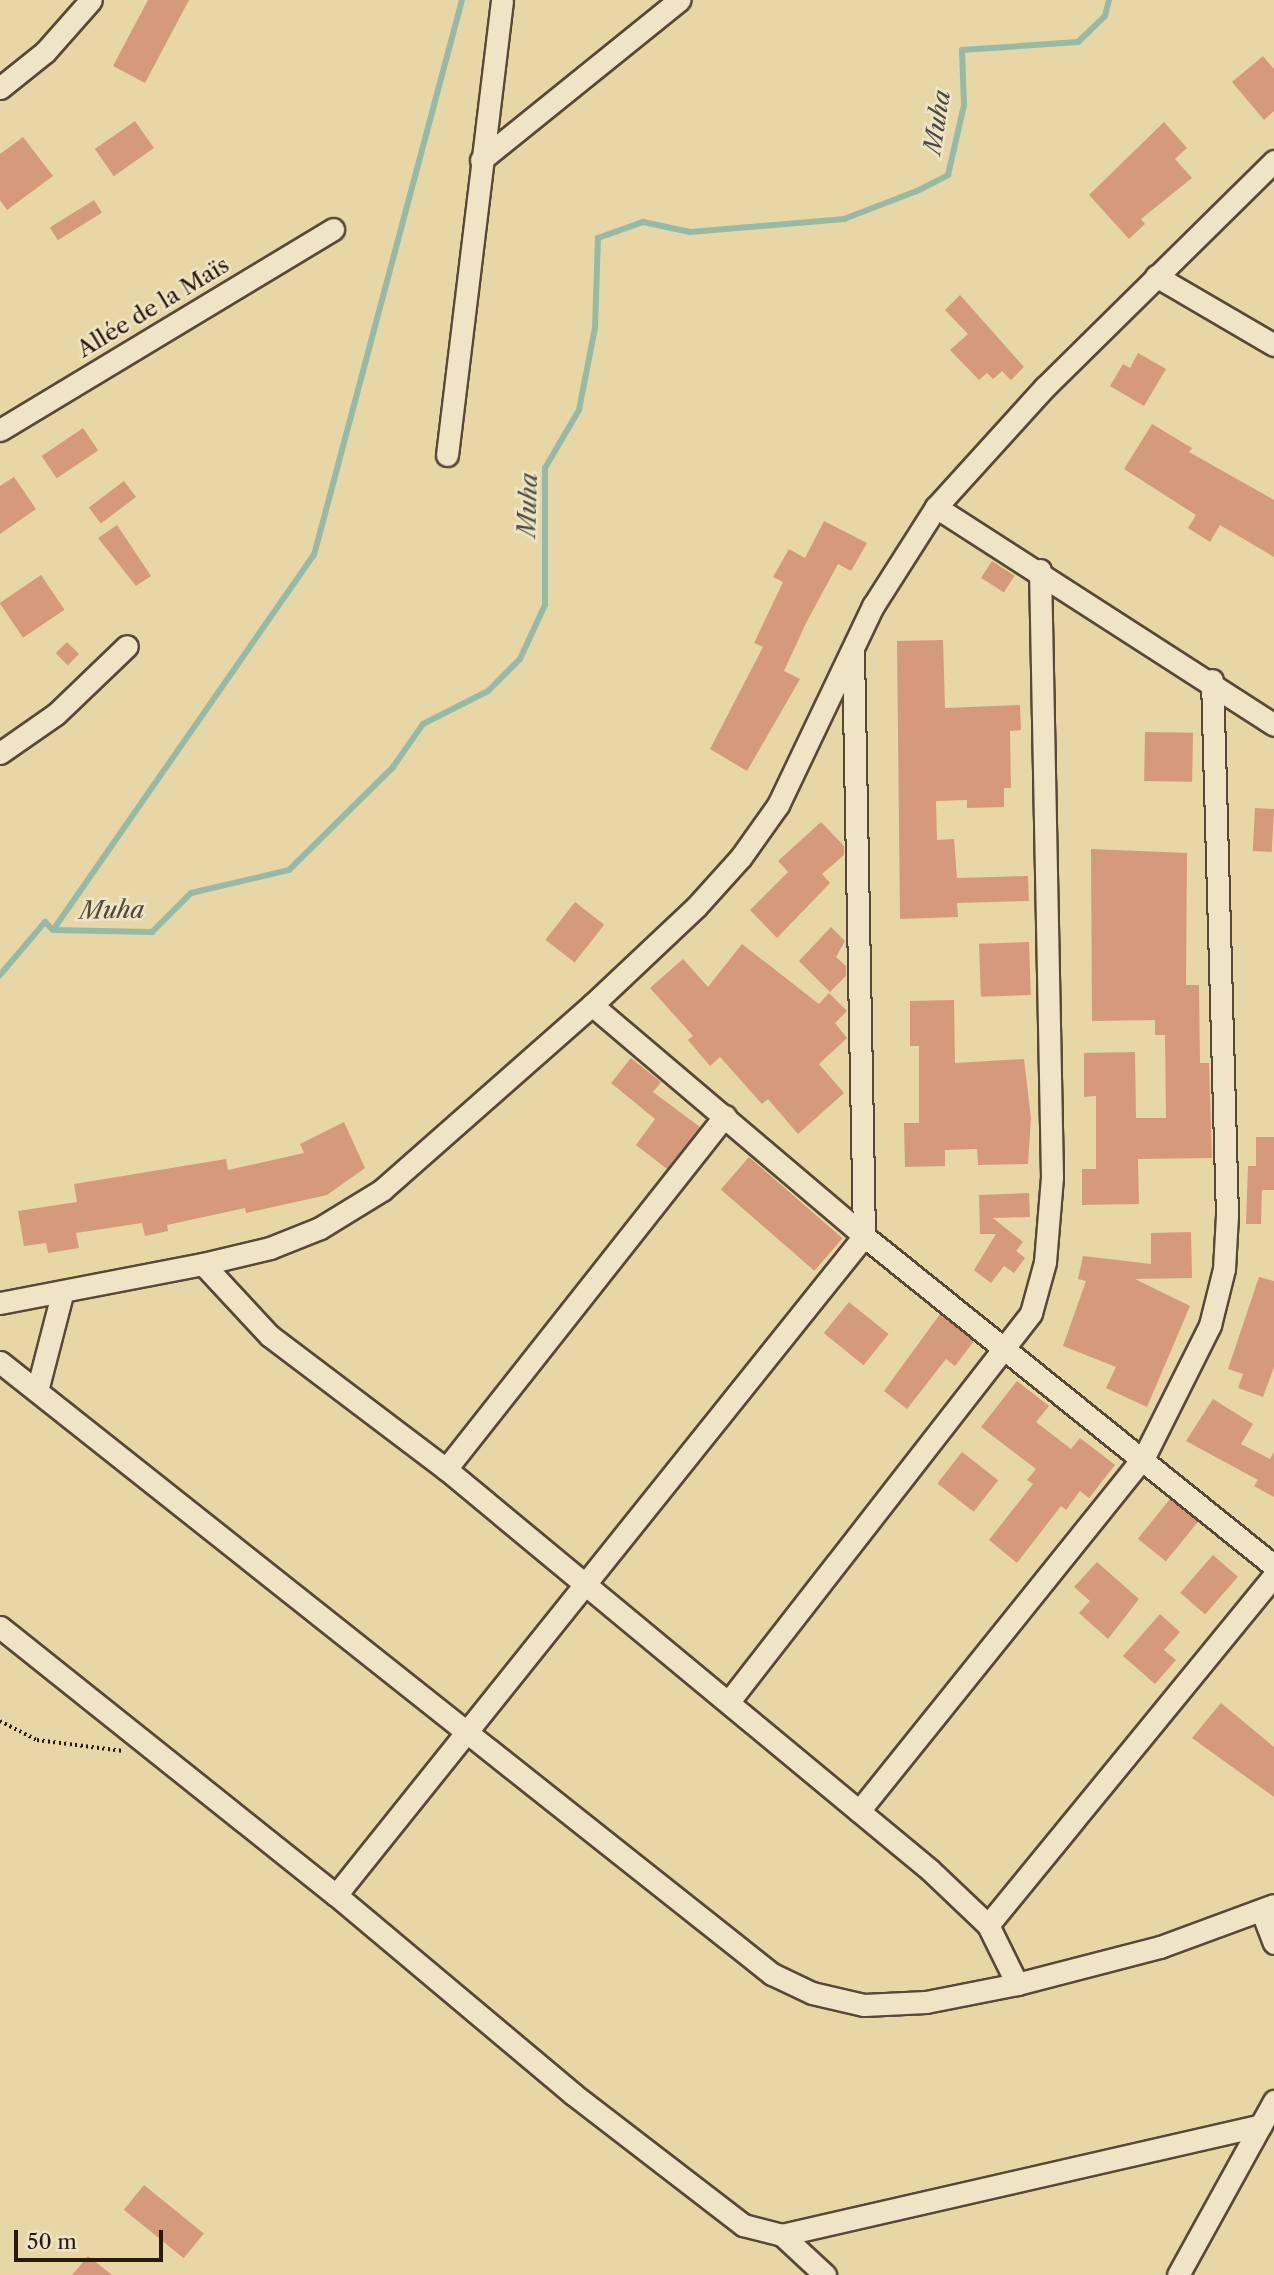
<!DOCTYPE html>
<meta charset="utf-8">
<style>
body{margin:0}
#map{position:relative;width:1274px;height:2275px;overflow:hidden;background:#e7d7a7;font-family:"Libre Caslon Text",serif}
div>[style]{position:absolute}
.stream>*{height:6px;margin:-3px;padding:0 3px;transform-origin:3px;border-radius:3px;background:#97baa7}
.building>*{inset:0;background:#d59a7b;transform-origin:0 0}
.path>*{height:3.5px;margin-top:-1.75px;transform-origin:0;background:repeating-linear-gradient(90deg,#291910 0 2px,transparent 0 5.5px)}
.roads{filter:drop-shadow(2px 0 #584836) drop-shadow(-2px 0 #584836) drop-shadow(0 2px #584836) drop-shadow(0 -2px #584836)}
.street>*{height:21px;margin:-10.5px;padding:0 10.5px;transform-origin:10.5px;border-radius:10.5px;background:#efe5c6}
span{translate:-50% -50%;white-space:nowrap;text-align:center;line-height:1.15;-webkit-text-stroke:5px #efe5c6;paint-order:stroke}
.street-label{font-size:23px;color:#291910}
.water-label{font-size:24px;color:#4a493d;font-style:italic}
.scale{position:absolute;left:14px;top:2230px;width:149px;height:32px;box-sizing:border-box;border:4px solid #291910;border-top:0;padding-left:9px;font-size:21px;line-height:24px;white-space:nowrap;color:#291910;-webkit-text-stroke:5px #efe5c6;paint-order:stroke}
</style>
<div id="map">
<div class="stream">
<div style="left:53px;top:930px;width:457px;rotate:-55.2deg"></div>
<div style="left:314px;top:555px;width:574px;rotate:-75.07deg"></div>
<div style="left:0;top:975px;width:70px;rotate:-49.7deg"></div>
<div style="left:45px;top:922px;width:11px;rotate:45deg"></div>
<div style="left:53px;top:930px;width:99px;rotate:1.2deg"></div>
<div style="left:152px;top:932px;width:55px;rotate:-45deg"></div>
<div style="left:191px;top:893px;width:101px;rotate:-13.2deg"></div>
<div style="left:289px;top:870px;width:146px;rotate:-44.7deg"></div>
<div style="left:393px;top:767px;width:52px;rotate:-55.1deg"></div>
<div style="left:423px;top:724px;width:73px;rotate:-26.9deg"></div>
<div style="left:488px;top:691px;width:45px;rotate:-45deg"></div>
<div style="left:520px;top:659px;width:60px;rotate:-65.2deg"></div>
<div style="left:545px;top:605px;width:137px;rotate:-90deg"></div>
<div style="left:545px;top:468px;width:67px;rotate:-59.6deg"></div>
<div style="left:579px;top:410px;width:84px;rotate:-79deg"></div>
<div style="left:595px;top:328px;width:90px;rotate:-88.1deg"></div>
<div style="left:598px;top:238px;width:48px;rotate:-19.6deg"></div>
<div style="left:643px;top:222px;width:48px;rotate:12deg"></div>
<div style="left:690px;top:232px;width:155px;rotate:-4.8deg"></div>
<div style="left:844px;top:219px;width:78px;rotate:-21deg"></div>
<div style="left:917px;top:191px;width:35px;rotate:-27deg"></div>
<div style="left:948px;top:175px;width:72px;rotate:-77.1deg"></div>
<div style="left:964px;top:105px;width:55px;rotate:-92.1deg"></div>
<div style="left:962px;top:50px;width:116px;rotate:-3.9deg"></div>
<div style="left:1078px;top:42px;width:37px;rotate:-44deg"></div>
<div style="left:1105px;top:16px;width:16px;rotate:-76deg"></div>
</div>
<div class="building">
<div style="clip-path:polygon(148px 0,189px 0,145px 83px,113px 66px)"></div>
<div style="clip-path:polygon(1263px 56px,1274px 69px,1274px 111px,1264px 120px,1232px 82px)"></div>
<div style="left:135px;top:121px;width:33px;height:49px;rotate:55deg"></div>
<div style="clip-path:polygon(1164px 122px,1187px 148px,1175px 159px,1192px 178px,1141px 219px,1145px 224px,1129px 239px,1089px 195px)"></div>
<div style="clip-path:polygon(23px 137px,53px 176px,7px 210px,0 200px,0 154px)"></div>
<div style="left:94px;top:200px;width:15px;height:52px;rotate:58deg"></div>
<div style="clip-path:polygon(960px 295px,1024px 367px,1011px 380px,1002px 371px,993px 379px,987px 373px,979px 380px,950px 350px,968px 334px,945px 310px)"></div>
<div style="clip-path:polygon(1138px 353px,1166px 369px,1144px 406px,1110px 386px,1123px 364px,1130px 368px)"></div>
<div style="clip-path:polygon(1152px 424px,1192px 448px,1189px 452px,1274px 500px,1274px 557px,1220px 525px,1210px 542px,1188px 528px,1196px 515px,1124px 469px)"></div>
<div style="left:83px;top:428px;width:27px;height:50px;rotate:56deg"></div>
<div style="clip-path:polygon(14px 477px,36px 509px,0 534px,0 486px)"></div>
<div style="left:124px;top:481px;width:20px;height:44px;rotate:53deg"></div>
<div style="clip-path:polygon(824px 521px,867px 543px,851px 571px,838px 564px,806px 623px,784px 671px,800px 679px,747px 771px,710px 749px,763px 647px,754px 643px,783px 582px,773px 577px,789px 549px,805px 558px)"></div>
<div style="clip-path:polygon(117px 525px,151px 576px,136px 586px,98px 538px)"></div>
<div style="left:992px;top:561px;width:27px;height:20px;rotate:33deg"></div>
<div style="left:41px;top:575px;width:42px;height:50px;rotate:56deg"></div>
<div style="clip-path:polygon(943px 640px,945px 708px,1020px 705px,1021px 730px,1010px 731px,1011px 788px,1004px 788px,1004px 807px,967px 808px,967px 800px,936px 801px,937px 840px,954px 839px,957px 878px,1028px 876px,1029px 901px,957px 903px,958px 917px,900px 919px,897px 641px)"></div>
<div style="left:67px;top:642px;width:17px;height:16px;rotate:45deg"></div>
<div style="left:1145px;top:732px;width:48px;height:49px;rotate:1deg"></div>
<div style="left:1255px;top:808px;width:19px;height:43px;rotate:3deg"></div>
<div style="clip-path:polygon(821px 822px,844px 846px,844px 855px,822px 874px,830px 883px,777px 938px,750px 910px,788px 872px,778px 861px)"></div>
<div style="clip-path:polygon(1091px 849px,1187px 853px,1186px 985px,1199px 985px,1200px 1063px,1209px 1063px,1212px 1158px,1138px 1159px,1139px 1204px,1082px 1205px,1082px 1169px,1096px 1169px,1096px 1096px,1084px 1097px,1084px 1053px,1135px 1052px,1136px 1118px,1166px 1118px,1165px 1035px,1155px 1035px,1155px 1020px,1092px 1021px)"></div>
<div style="left:575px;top:902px;width:37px;height:48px;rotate:38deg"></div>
<div style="clip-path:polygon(831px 927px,845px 941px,836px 957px,846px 966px,846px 976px,830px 992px,799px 961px)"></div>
<div style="left:1029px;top:942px;width:53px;height:50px;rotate:88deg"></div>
<div style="clip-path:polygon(742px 944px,819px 1004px,829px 993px,847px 1011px,835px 1023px,847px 1038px,819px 1064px,844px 1093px,798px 1134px,768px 1099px,762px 1104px,720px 1057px,710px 1066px,688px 1040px,693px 1036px,650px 988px,683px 959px,708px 987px)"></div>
<div style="clip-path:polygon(954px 1000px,955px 1063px,1024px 1059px,1031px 1118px,1028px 1164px,978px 1165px,977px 1149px,945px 1150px,945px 1166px,905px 1167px,904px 1123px,919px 1123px,919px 1046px,910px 1046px,910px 1001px)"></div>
<div style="clip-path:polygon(631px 1058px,661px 1082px,653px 1092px,700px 1127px,667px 1169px,636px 1145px,655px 1119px,611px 1083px)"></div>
<div style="clip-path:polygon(344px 1122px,365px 1168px,327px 1195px,246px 1213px,245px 1208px,167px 1225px,168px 1231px,145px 1236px,142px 1223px,76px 1233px,79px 1248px,48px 1253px,46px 1243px,24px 1246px,18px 1211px,77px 1202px,74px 1184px,226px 1159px,228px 1170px,304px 1153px,300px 1144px)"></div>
<div style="clip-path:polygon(1256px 1137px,1274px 1137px,1274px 1190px,1262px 1190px,1261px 1224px,1246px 1224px,1248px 1166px,1256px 1166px)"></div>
<div style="left:749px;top:1157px;width:124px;height:43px;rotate:41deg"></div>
<div style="clip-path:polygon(1029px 1193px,1030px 1217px,993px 1218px,1023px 1242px,1016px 1251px,1025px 1258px,1014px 1273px,1004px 1266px,991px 1283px,974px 1270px,996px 1234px,980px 1234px,979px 1195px)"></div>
<div style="clip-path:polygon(1191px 1232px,1192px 1278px,1135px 1279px,1190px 1306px,1147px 1407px,1106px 1388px,1116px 1367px,1063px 1346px,1086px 1281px,1078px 1279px,1083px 1256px,1151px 1264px,1151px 1233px)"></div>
<div style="clip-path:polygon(1259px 1277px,1274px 1281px,1274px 1367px,1263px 1397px,1238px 1388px,1243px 1374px,1228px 1369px)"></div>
<div style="left:849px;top:1302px;width:51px;height:40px;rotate:39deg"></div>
<div style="clip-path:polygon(940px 1314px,974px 1341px,955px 1366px,946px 1359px,907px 1409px,884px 1391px)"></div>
<div style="clip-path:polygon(1017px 1381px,1049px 1406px,1036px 1422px,1071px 1449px,1080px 1438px,1115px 1465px,1089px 1498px,1080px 1491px,1066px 1510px,1061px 1506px,1017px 1563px,989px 1540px,1033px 1484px,1027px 1480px,1036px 1469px,981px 1427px)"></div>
<div style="clip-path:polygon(1213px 1399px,1253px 1424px,1241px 1444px,1270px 1459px,1274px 1452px,1274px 1497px,1254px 1486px,1258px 1480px,1186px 1441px)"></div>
<div style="left:962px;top:1452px;width:46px;height:40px;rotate:38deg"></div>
<div style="left:1170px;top:1499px;width:36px;height:51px;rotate:39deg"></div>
<div style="left:1213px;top:1555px;width:33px;height:50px;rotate:41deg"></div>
<div style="clip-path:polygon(1097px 1562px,1139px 1599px,1108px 1639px,1079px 1613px,1090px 1601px,1074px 1587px)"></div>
<div style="clip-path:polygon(1160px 1614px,1180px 1632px,1164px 1650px,1176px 1660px,1155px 1684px,1123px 1656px)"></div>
<div style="clip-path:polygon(1221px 1703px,1274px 1747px,1274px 1797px,1192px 1738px)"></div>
<div style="left:144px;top:2185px;width:77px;height:32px;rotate:39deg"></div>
<div style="clip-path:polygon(88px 2256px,112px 2275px,72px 2275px)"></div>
</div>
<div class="path">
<div style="left:0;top:1721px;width:42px;rotate:27.2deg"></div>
<div style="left:37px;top:1740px;width:87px;rotate:7.3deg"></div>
</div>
<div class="roads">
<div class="street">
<div style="left:0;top:88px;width:58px;rotate:-38.7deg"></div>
<div style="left:45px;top:52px;width:69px;rotate:-48.5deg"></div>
<div style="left:481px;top:160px;width:255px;rotate:-38.9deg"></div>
<div style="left:1156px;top:276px;width:137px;rotate:30.3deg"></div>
<div style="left:0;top:430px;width:389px;rotate:-31.1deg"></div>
<div style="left:447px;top:455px;width:458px;rotate:-83.1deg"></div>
<div style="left:936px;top:507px;width:402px;rotate:32.8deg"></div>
<div style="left:0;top:753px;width:68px;rotate:-34.9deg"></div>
<div style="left:56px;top:714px;width:98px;rotate:-43.8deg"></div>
<div style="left:592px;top:1005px;width:357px;rotate:40.3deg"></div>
<div style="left:864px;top:1236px;width:526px;rotate:38.83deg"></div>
<div style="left:203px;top:1264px;width:98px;rotate:47.1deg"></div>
<div style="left:270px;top:1336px;width:221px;rotate:37.1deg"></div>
<div style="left:446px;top:1469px;width:629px;rotate:39.64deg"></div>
<div style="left:930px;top:1870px;width:80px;rotate:43.5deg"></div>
<div style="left:988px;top:1925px;width:66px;rotate:63.8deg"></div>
<div style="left:0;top:1303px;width:207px;rotate:-10.9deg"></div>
<div style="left:203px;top:1264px;width:69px;rotate:-13.4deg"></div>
<div style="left:270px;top:1248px;width:54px;rotate:-21.8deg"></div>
<div style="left:320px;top:1228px;width:73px;rotate:-31.5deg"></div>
<div style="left:382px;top:1190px;width:280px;rotate:-41.4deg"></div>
<div style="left:592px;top:1005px;width:143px;rotate:-43.3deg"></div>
<div style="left:696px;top:907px;width:67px;rotate:-48deg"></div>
<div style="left:741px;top:857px;width:64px;rotate:-54.6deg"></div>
<div style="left:778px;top:805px;width:221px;rotate:-64.5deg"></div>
<div style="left:873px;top:606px;width:117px;rotate:-57.5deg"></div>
<div style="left:936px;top:507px;width:162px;rotate:-47.8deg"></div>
<div style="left:1045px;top:387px;width:322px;rotate:-44.6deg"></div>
<div style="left:0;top:1362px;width:985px;rotate:38.41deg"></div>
<div style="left:772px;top:1974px;width:44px;rotate:25.4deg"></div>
<div style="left:812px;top:1993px;width:53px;rotate:13deg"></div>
<div style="left:864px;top:2005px;width:62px;rotate:-2.8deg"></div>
<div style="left:926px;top:2002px;width:93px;rotate:-11.2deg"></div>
<div style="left:1017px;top:1984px;width:148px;rotate:-14.5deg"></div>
<div style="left:1160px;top:1947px;width:121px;rotate:-20.2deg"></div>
<div style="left:38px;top:1387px;width:96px;rotate:-75.5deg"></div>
<div style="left:446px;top:1469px;width:450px;rotate:-51.7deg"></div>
<div style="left:0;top:1627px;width:430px;rotate:38.6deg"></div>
<div style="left:336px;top:1895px;width:309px;rotate:40deg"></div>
<div style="left:573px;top:2094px;width:215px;rotate:37.6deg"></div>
<div style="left:743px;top:2225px;width:40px;rotate:14.4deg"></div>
<div style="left:782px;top:2235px;width:491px;rotate:-12.9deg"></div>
<div style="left:730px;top:1700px;width:490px;rotate:-52.1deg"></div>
<div style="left:1031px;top:1313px;width:53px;rotate:-74.6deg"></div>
<div style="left:1045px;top:1262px;width:85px;rotate:-85.3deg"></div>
<div style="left:1052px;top:1177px;width:607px;rotate:-91.13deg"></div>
<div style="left:859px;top:1811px;width:454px;rotate:-51.2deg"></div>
<div style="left:1144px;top:1457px;width:148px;rotate:-63.4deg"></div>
<div style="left:1210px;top:1325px;width:58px;rotate:-76deg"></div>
<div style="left:1224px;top:1269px;width:53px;rotate:-86.8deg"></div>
<div style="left:1227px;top:1216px;width:536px;rotate:-91.6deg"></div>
<div style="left:336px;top:1895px;width:844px;rotate:-51.3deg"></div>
<div style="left:864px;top:1236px;width:585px;rotate:-91.08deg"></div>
<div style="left:1262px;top:1912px;width:33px;rotate:69deg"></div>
<div style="left:988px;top:1925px;width:452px;rotate:-50.7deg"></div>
<div style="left:782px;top:2235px;width:59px;rotate:42.9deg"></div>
<div style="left:1178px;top:2275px;width:199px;rotate:-61.1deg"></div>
</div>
</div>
<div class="street-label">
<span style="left:153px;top:307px;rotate:-31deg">Allée de la Maïs</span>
</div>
<div class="water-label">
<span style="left:937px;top:122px;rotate:-81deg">Muha</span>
<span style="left:528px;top:505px;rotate:-88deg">Muha</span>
<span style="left:112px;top:910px;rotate:-1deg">Muha</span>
</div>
<div class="scale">50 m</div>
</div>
